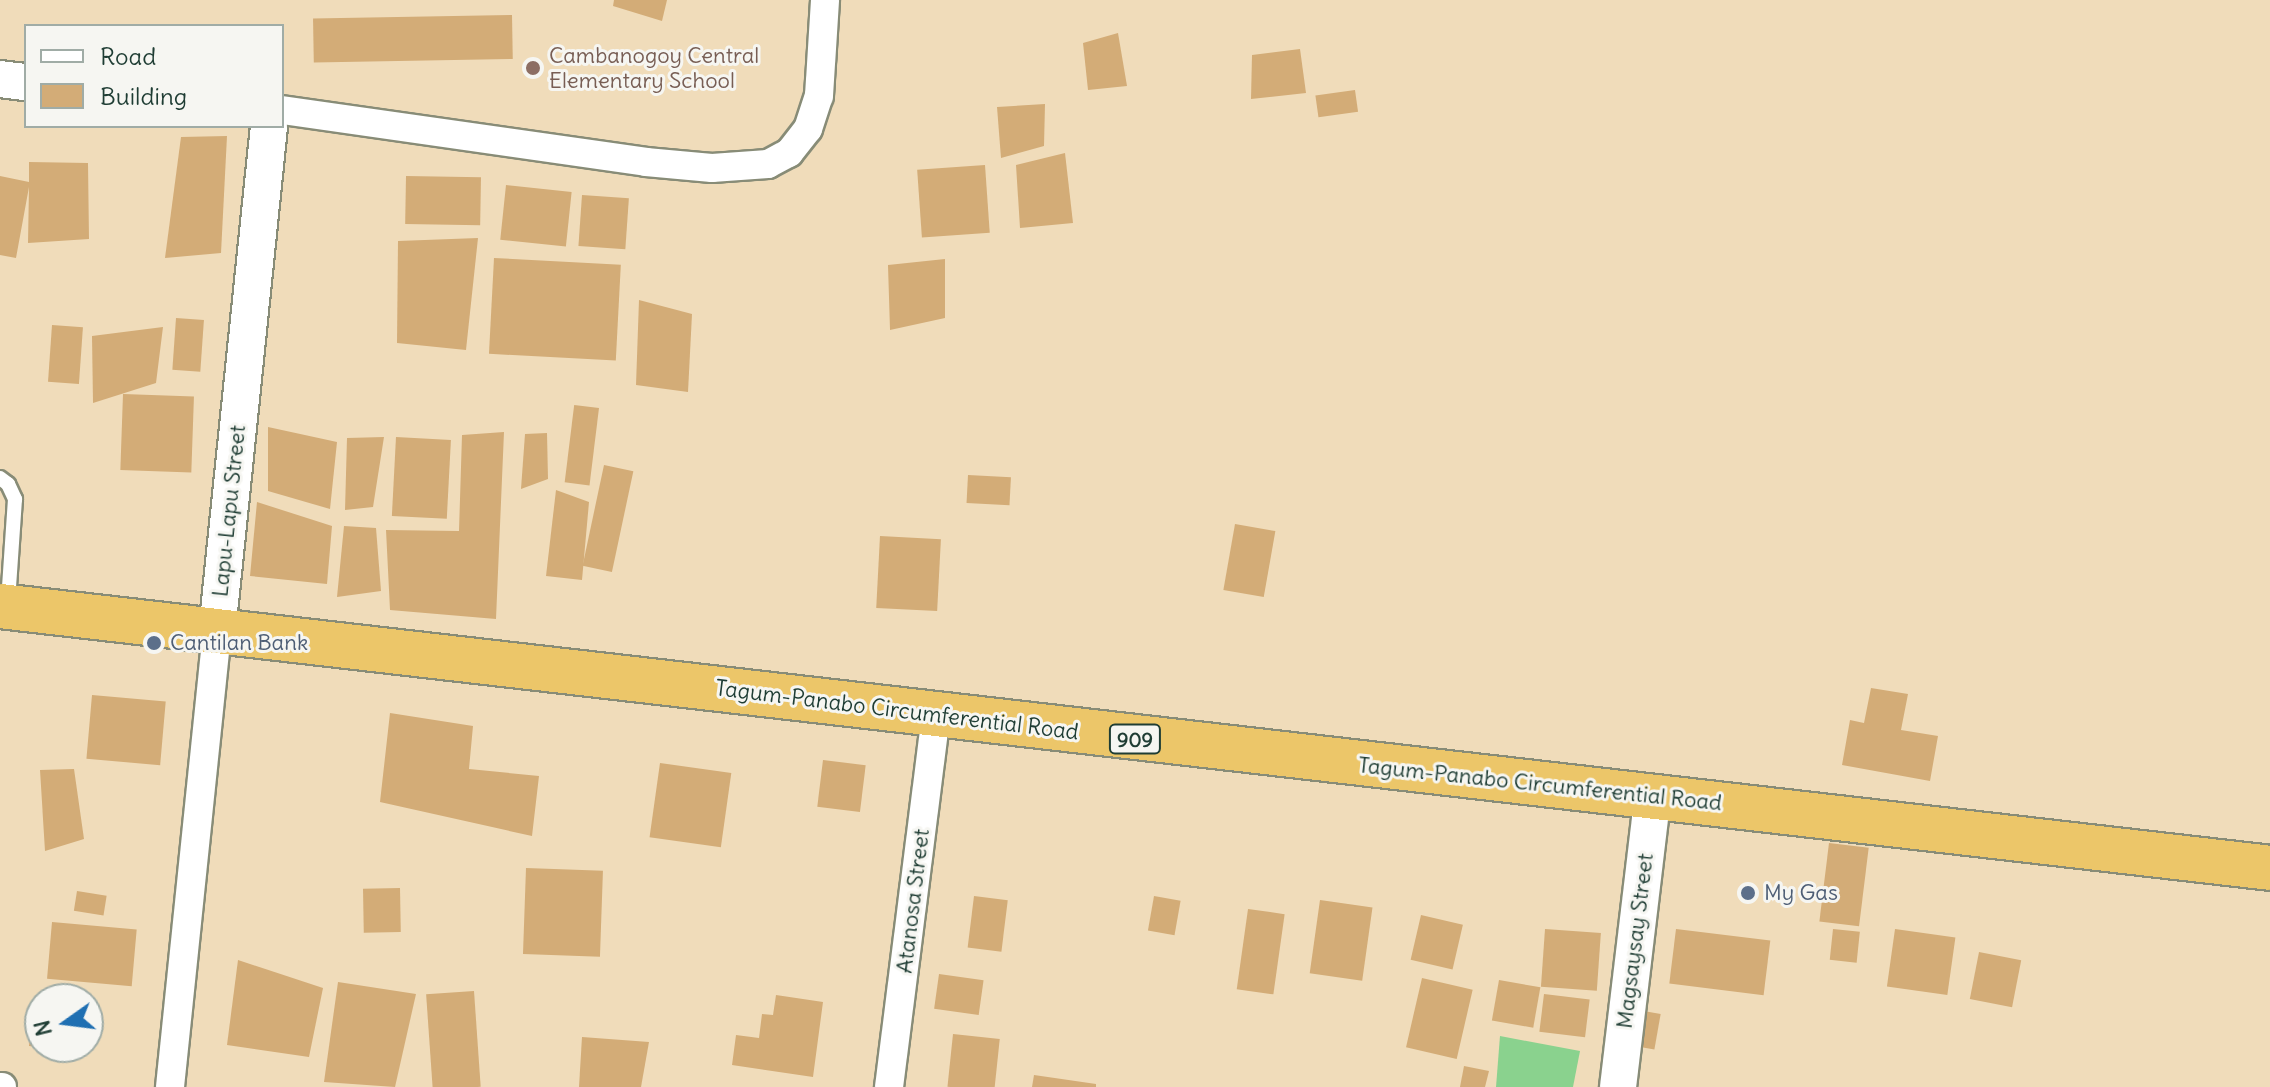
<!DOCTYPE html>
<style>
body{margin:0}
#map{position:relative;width:2270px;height:1087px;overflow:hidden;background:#f0dcba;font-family:Delius,sans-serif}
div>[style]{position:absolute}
.green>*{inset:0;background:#8ad28e}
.building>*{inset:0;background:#d3ac77;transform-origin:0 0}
.roads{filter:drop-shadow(2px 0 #888c77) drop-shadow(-2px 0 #888c77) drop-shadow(0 2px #888c77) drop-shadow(0 -2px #888c77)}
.service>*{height:14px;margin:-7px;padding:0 7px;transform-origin:7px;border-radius:7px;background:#fff}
.minor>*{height:28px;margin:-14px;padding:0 14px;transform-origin:14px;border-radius:14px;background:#fff}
.tertiary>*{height:36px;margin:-18px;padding:0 18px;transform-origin:18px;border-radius:18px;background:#fff}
.trunk>*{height:44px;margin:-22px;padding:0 22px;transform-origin:22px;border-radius:22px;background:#ecc669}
.dots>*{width:22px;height:22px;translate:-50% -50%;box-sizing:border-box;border:4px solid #f6f6f2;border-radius:50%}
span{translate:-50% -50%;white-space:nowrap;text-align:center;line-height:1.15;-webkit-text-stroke:6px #f6f6f2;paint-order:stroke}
.shield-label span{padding:2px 6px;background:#f6f6f2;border:2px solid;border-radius:6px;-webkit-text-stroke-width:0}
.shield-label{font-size:20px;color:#1f3d34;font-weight:700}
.education-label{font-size:22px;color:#785e54}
.left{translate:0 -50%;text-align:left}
.street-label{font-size:22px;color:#1f3d34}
.service-label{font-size:22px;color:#4e5e75}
.legend{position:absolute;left:24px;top:24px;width:260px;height:104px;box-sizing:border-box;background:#f6f6f2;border:2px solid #a0aca6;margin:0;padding:10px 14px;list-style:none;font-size:24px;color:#1f3d34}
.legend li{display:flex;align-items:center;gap:16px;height:40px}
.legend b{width:40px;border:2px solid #a0aca6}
.north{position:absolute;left:24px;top:983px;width:80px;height:80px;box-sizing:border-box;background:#f6f6f2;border:2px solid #a0aca6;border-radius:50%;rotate:256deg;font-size:22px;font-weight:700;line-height:32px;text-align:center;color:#1f3d34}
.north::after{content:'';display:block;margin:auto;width:28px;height:36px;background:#1f6fb2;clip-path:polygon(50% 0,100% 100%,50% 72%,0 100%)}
</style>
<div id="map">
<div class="green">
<div style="clip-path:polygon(1500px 1036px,1580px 1051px,1573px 1087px,1496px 1087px)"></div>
</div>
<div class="building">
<div style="clip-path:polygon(614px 0,667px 0,662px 21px,613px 6px)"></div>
<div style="left:512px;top:15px;width:44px;height:199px;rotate:89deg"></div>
<div style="clip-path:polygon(1118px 33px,1127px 86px,1088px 90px,1083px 43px)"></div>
<div style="clip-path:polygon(1300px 49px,1306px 93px,1251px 99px,1252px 55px)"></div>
<div style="left:1355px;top:90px;width:22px;height:40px;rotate:82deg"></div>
<div style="clip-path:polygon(1045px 104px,1044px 146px,1001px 158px,997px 107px)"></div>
<div style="clip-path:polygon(227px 136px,221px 253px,165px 258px,181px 137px)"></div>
<div style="clip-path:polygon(1065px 153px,1073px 223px,1020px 228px,1016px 165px)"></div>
<div style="clip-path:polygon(29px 162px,88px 163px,89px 239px,28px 243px,29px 187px,16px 258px,0 255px,0 176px,29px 182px)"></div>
<div style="left:985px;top:165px;width:68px;height:68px;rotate:86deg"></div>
<div style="left:406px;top:176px;width:75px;height:48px;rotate:1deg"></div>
<div style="left:506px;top:185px;width:66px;height:55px;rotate:6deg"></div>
<div style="left:582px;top:195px;width:47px;height:51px;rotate:4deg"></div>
<div style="clip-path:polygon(478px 238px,466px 350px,397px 343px,398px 241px)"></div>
<div style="left:494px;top:258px;width:127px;height:96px;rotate:3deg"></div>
<div style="clip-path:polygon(945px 259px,945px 318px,890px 330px,888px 265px)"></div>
<div style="clip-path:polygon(639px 300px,692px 314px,688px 392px,636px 385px)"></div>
<div style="left:176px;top:318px;width:28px;height:52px;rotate:4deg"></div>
<div style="left:52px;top:325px;width:31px;height:57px;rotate:4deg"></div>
<div style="clip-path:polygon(163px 327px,156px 383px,93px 403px,92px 336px)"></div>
<div style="left:123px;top:394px;width:71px;height:76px;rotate:2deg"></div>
<div style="left:599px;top:408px;width:78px;height:25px;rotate:97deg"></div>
<div style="clip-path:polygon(268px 427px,337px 442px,330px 509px,268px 491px)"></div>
<div style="clip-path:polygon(504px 432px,496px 619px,390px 610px,386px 530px,459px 531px,462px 435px)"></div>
<div style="clip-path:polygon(547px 433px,548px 479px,521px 489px,525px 434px)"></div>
<div style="clip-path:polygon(384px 437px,373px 507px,345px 510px,347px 438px)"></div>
<div style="left:396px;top:437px;width:55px;height:79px;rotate:3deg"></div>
<div style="left:604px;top:465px;width:30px;height:103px;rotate:12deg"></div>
<div style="left:968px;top:475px;width:43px;height:28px;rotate:3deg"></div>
<div style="clip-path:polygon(556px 490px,589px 502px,582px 580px,546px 576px)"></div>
<div style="clip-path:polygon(257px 502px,332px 526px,327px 584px,250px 576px)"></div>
<div style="left:1235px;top:524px;width:41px;height:67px;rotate:10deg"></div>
<div style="clip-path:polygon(344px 526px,376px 528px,381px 591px,337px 597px)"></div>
<div style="left:880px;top:536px;width:61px;height:72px;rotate:3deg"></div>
<div style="clip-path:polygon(1871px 688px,1908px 694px,1901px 730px,1938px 736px,1930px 781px,1842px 765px,1850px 720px,1864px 723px)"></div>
<div style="left:92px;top:695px;width:74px;height:64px;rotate:5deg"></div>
<div style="clip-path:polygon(390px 713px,473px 726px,469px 769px,539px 776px,532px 836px,380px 802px)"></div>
<div style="left:823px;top:760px;width:43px;height:47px;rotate:7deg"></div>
<div style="left:660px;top:763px;width:72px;height:75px;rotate:8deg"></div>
<div style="clip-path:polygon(74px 769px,84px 839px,45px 851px,40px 770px)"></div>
<div style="left:1829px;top:843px;width:40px;height:79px;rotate:7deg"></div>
<div style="left:526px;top:868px;width:77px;height:86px;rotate:2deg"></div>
<div style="left:400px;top:888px;width:44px;height:37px;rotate:89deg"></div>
<div style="left:77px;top:891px;width:30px;height:20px;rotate:9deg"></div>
<div style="left:974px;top:896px;width:34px;height:52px;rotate:7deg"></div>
<div style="left:1154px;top:896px;width:27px;height:35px;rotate:10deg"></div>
<div style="left:1320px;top:900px;width:53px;height:74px;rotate:8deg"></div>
<div style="left:1248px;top:909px;width:37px;height:81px;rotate:8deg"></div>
<div style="left:1421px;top:915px;width:43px;height:46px;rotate:13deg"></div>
<div style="left:52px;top:922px;width:85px;height:57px;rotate:5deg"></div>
<div style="left:1545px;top:929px;width:56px;height:58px;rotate:4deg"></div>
<div style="left:1676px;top:929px;width:95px;height:55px;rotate:7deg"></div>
<div style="left:1833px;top:929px;width:27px;height:31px;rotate:6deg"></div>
<div style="left:1895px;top:929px;width:61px;height:58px;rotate:8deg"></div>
<div style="left:1979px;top:952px;width:43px;height:48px;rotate:11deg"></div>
<div style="clip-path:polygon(238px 960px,323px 988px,309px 1057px,227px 1045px)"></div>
<div style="left:939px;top:974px;width:45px;height:35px;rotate:8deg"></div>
<div style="left:1422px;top:978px;width:52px;height:71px;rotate:13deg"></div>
<div style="left:1499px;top:980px;width:42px;height:41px;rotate:10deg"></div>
<div style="clip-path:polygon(338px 982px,416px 994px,395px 1087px,324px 1082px)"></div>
<div style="left:474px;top:991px;width:96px;height:48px;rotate:86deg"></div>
<div style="left:1544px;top:994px;width:46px;height:38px;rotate:7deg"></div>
<div style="clip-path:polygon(776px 995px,823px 1002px,813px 1077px,732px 1065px,736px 1035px,759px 1038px,762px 1014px,773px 1015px)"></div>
<div style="left:1638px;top:1010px;width:23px;height:36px;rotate:10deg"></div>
<div style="clip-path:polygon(32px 1015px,40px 1016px,40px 1047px,29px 1046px)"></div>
<div style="left:953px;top:1034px;width:47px;height:53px;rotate:6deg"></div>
<div style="clip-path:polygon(582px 1037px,649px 1042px,641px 1087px,579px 1087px)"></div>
<div style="clip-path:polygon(1464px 1066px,1489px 1071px,1485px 1087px,1460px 1087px)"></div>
<div style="clip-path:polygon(1034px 1075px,1096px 1084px,1096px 1087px,1032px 1087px)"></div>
</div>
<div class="roads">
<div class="service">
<div style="left:0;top:478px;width:10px;rotate:37deg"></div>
<div style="left:8px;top:484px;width:17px;rotate:65deg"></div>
<div style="left:15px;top:499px;width:104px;rotate:93.9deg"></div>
</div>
<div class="minor">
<div style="left:282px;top:110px;width:368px;rotate:8.1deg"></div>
<div style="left:646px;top:162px;width:66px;rotate:5.2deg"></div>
<div style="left:712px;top:168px;width:56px;rotate:-4.1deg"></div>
<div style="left:768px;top:164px;width:24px;rotate:-28deg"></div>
<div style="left:789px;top:153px;width:31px;rotate:-52deg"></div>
<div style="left:808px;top:129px;width:35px;rotate:-72deg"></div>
<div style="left:819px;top:96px;width:96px;rotate:-86.4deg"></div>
<div style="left:0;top:1087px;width:2px"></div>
<div style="left:170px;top:1087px;width:458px;rotate:-84.1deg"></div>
<div style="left:889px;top:1087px;width:376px;rotate:-82.8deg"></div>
</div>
<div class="tertiary">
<div style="left:0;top:79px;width:26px;rotate:7deg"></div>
<div style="left:217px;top:631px;width:508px;rotate:-84.12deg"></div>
<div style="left:1618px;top:1087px;width:294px;rotate:-83.2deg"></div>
</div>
<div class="trunk">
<div style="left:0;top:606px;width:2285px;rotate:6.58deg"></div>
</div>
</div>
<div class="dots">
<div style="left:533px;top:68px;background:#8d6e63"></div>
<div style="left:154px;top:643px;background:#5c6f8a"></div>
<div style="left:1748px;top:893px;background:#5c6f8a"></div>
</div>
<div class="shield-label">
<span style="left:1135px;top:739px">909</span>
</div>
<div class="education-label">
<span class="left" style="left:549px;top:68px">Cambanogoy Central<br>Elementary School</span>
</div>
<div class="street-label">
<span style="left:229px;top:511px;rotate:-84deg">Lapu-Lapu Street</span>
<span style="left:897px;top:710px;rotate:7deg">Tagum-Panabo Circumferential Road</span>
<span style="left:1540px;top:784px;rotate:6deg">Tagum-Panabo Circumferential Road</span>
<span style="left:913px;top:901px;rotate:-83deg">Atanosa Street</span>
<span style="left:1635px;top:941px;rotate:-83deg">Magsaysay Street</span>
</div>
<div class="service-label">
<span class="left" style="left:170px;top:643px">Cantilan Bank</span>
<span class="left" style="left:1764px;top:893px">My Gas</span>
</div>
<ul class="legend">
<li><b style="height:10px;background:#fff"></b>Road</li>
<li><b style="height:22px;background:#d3ac77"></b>Building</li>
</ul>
<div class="north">N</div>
</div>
